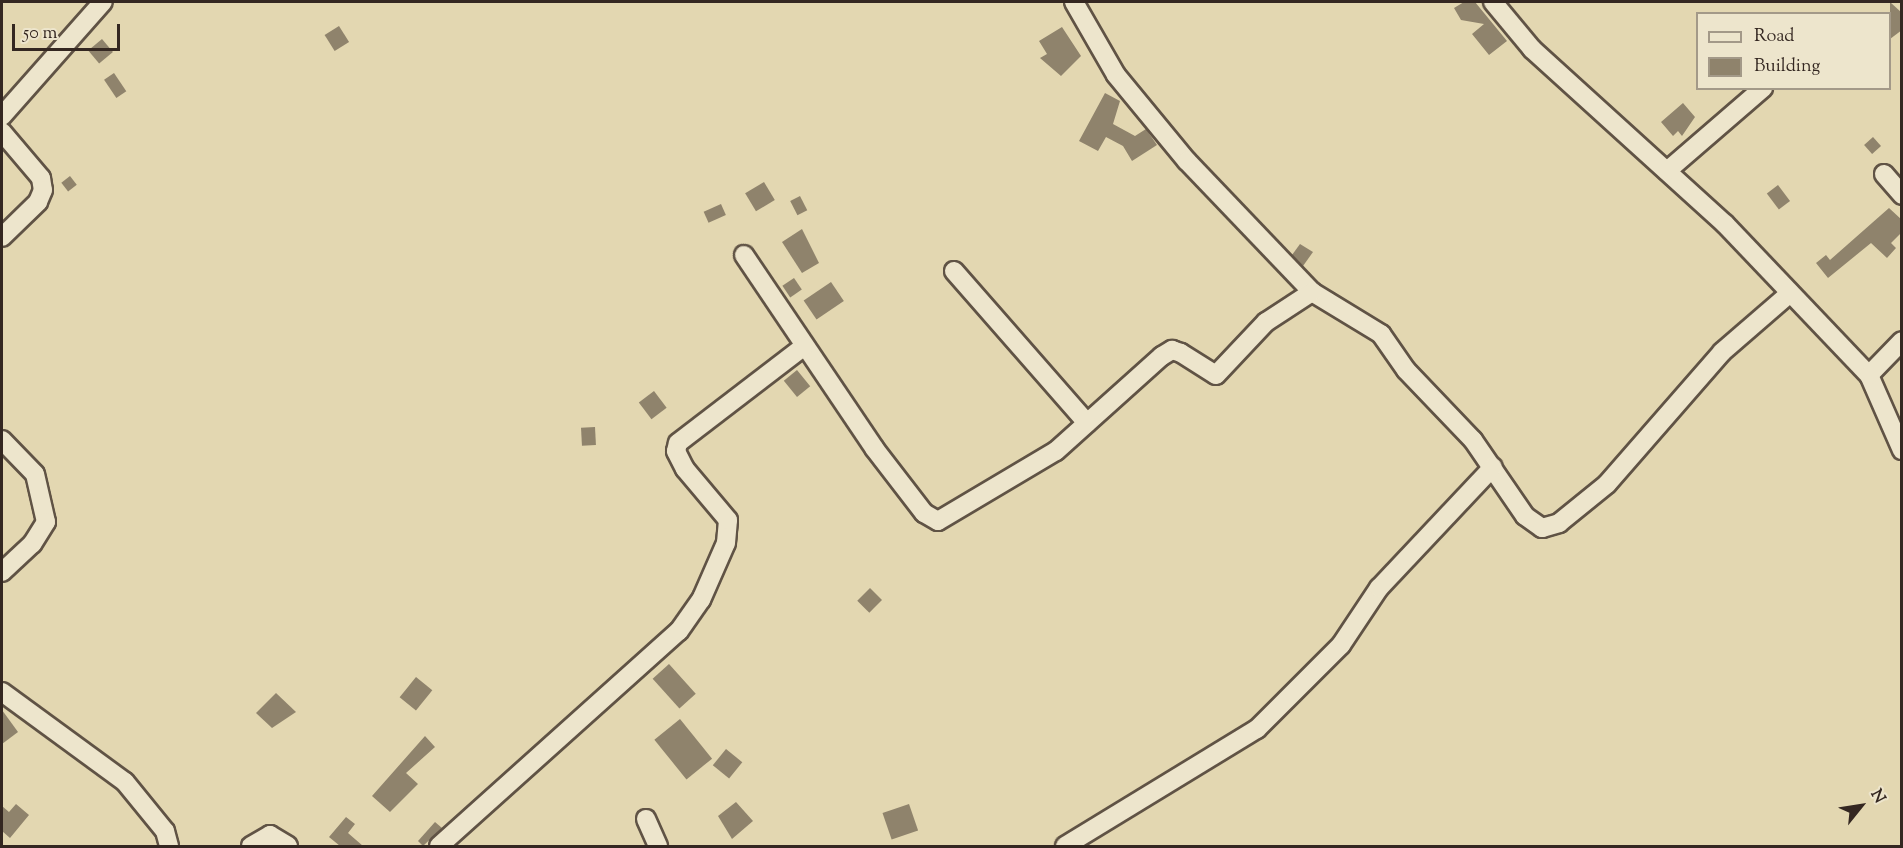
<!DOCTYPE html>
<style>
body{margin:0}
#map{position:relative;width:1903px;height:848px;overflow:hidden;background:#e3d7b1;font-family:"Sorts Mill Goudy",serif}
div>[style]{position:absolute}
.building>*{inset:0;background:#8f836c;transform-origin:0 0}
.roads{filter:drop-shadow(2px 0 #605345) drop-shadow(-2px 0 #605345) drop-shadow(0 2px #605345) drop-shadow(0 -2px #605345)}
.minor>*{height:18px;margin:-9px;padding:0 9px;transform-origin:9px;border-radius:9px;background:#ede5cc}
span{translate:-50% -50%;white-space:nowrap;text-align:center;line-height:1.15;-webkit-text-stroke:6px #ede5cc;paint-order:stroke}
.frame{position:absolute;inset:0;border:3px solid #342721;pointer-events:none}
.legend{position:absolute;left:1696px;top:12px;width:195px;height:78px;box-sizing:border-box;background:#ede5cc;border:2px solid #a39988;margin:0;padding:8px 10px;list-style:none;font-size:18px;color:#342721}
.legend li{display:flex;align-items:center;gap:12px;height:30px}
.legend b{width:30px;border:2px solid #a39988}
.north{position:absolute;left:1831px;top:776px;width:60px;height:60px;-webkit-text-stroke:4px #ede5cc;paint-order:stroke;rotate:60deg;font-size:16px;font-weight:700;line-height:24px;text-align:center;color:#342721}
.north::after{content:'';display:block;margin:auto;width:21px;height:27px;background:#342721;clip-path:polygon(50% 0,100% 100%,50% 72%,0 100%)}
.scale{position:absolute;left:12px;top:24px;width:108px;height:27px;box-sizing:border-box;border:3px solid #342721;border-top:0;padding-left:8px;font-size:18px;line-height:21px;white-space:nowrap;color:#342721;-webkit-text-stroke:4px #ede5cc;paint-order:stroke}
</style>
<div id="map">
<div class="building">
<div style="clip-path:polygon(1464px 2px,1475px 2px,1507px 41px,1489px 55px,1472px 34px,1484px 24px,1461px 20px,1454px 8px)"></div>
<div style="clip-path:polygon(1890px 2px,1902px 13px,1902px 30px,1890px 39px)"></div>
<div style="left:339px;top:26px;width:19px;height:17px;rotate:58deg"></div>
<div style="clip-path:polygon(1062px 27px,1081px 56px,1061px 76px,1040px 58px,1047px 54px,1039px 41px)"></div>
<div style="left:102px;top:39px;width:17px;height:18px;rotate:50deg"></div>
<div style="left:114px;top:73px;width:22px;height:12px;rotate:56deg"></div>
<div style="clip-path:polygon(1105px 93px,1120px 101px,1113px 124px,1135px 136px,1146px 129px,1157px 145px,1132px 161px,1123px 146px,1106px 137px,1098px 151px,1079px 141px)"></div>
<div style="clip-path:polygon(1683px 103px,1695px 117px,1682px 136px,1678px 131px,1673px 136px,1661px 122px)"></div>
<div style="left:1873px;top:137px;width:12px;height:12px;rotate:48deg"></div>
<div style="left:70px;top:176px;width:11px;height:11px;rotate:52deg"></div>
<div style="left:764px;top:182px;width:21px;height:22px;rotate:59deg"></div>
<div style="left:1778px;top:185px;width:20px;height:14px;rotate:53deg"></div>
<div style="left:800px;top:196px;width:16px;height:11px;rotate:63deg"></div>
<div style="left:721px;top:204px;width:12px;height:19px;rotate:66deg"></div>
<div style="clip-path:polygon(1889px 208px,1902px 220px,1902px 232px,1891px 243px,1896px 248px,1887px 258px,1871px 243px,1828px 278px,1816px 263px,1826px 255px,1830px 260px)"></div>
<div style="clip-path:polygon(802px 229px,819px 263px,802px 273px,782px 242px)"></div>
<div style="clip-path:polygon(1300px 244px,1313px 252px,1303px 266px,1292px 255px)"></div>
<div style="left:794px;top:278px;width:14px;height:14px;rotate:56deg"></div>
<div style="left:831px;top:282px;width:23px;height:33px;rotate:56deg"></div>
<div style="left:797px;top:370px;width:21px;height:17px;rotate:51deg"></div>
<div style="left:654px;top:391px;width:21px;height:19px;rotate:53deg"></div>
<div style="left:595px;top:427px;width:18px;height:14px;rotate:87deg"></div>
<div style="left:870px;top:588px;width:17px;height:18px;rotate:45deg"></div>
<div style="left:669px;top:664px;width:40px;height:22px;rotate:48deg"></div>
<div style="left:416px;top:677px;width:21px;height:26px;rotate:39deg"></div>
<div style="clip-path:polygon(276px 693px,296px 712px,272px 728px,256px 713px)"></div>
<div style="clip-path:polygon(2px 710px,18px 732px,2px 744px)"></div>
<div style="left:680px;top:719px;width:51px;height:33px;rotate:51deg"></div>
<div style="clip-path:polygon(425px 736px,435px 747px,406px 773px,418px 784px,390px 812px,372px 796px)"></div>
<div style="left:726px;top:749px;width:21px;height:21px;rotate:39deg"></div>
<div style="clip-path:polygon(736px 802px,753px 821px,732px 839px,718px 816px)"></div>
<div style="clip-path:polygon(16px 804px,29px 815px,10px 838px,2px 831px,2px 806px,9px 812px)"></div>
<div style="left:909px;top:804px;width:28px;height:28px;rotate:71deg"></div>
<div style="clip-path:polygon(346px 817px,355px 824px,348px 833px,363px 846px,340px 846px,329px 837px)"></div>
<div style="clip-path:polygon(435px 822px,442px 828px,423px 846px,418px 841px)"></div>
</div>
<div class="roads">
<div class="minor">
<div style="left:1074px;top:2px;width:84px;rotate:60.1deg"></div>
<div style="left:1116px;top:75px;width:112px;rotate:50.5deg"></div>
<div style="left:1187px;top:161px;width:181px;rotate:46.3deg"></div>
<div style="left:1312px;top:292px;width:81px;rotate:31.3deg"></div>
<div style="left:1381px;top:334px;width:44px;rotate:55.2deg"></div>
<div style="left:1406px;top:370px;width:97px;rotate:46.3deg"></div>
<div style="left:1473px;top:440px;width:92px;rotate:55.6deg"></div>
<div style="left:1525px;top:516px;width:21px;rotate:35deg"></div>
<div style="left:1542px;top:528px;width:18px;rotate:-16deg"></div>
<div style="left:1559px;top:523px;width:62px;rotate:-39.1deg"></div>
<div style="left:1607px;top:484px;width:175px;rotate:-48.9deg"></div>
<div style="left:1722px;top:352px;width:90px;rotate:-40.9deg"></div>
<div style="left:1493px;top:2px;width:61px;rotate:50.3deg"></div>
<div style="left:1532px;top:49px;width:261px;rotate:42.2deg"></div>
<div style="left:1725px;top:224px;width:209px;rotate:46.4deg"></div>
<div style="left:1869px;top:375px;width:82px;rotate:66.3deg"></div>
<div style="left:2px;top:116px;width:152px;rotate:-48.5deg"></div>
<div style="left:2px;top:132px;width:60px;rotate:49.7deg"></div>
<div style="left:41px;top:178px;width:12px;rotate:81deg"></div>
<div style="left:43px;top:190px;width:13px;rotate:113deg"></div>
<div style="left:38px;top:202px;width:50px;rotate:135.8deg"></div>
<div style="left:1667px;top:171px;width:127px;rotate:-40.8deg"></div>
<div style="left:1884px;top:174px;width:28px;rotate:49deg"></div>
<div style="left:744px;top:255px;width:233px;rotate:56deg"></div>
<div style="left:874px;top:448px;width:82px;rotate:52.4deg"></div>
<div style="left:924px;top:513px;width:16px;rotate:30deg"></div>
<div style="left:938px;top:521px;width:137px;rotate:-30.7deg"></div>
<div style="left:1056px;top:451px;width:142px;rotate:-41.9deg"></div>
<div style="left:1162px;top:356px;width:12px;rotate:-31deg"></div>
<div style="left:1172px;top:350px;width:9px;rotate:18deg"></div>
<div style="left:1181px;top:353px;width:41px;rotate:32.2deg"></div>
<div style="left:1216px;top:375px;width:73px;rotate:-46.7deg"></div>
<div style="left:1266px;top:322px;width:55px;rotate:-33.1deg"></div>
<div style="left:954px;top:271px;width:202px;rotate:48.8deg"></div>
<div style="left:1869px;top:375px;width:47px;rotate:-45.9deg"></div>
<div style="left:2px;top:440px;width:47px;rotate:45.9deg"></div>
<div style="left:35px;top:474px;width:49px;rotate:77.1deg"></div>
<div style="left:46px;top:522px;width:26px;rotate:122deg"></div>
<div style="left:32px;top:544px;width:41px;rotate:137deg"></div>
<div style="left:2px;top:692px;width:152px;rotate:36.2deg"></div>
<div style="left:125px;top:782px;width:63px;rotate:50.8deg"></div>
<div style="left:165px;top:831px;width:16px;rotate:75deg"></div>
<div style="left:646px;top:819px;width:30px;rotate:66deg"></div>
<div style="left:251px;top:846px;width:22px;rotate:-30deg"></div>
<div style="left:270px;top:835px;width:21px;rotate:31deg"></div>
<div style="left:439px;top:846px;width:322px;rotate:-41.9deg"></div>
<div style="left:679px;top:631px;width:38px;rotate:-55deg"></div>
<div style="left:701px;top:600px;width:62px;rotate:-66.3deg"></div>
<div style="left:726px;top:543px;width:23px;rotate:-85deg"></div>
<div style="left:728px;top:520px;width:67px;rotate:-130.1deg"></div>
<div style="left:685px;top:469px;width:20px;rotate:-117deg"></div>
<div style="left:676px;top:451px;width:8px;rotate:-76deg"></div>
<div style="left:678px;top:443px;width:158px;rotate:-37.5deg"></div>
<div style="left:1065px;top:846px;width:225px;rotate:-31.4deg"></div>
<div style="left:1257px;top:729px;width:119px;rotate:-45deg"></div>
<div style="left:1341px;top:645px;width:69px;rotate:-56.3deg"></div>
<div style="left:1379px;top:588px;width:166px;rotate:-46.7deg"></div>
</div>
</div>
<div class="frame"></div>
<ul class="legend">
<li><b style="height:8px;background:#ede5cc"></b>Road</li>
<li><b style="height:16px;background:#8f836c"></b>Building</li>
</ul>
<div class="north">N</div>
<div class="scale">50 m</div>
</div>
